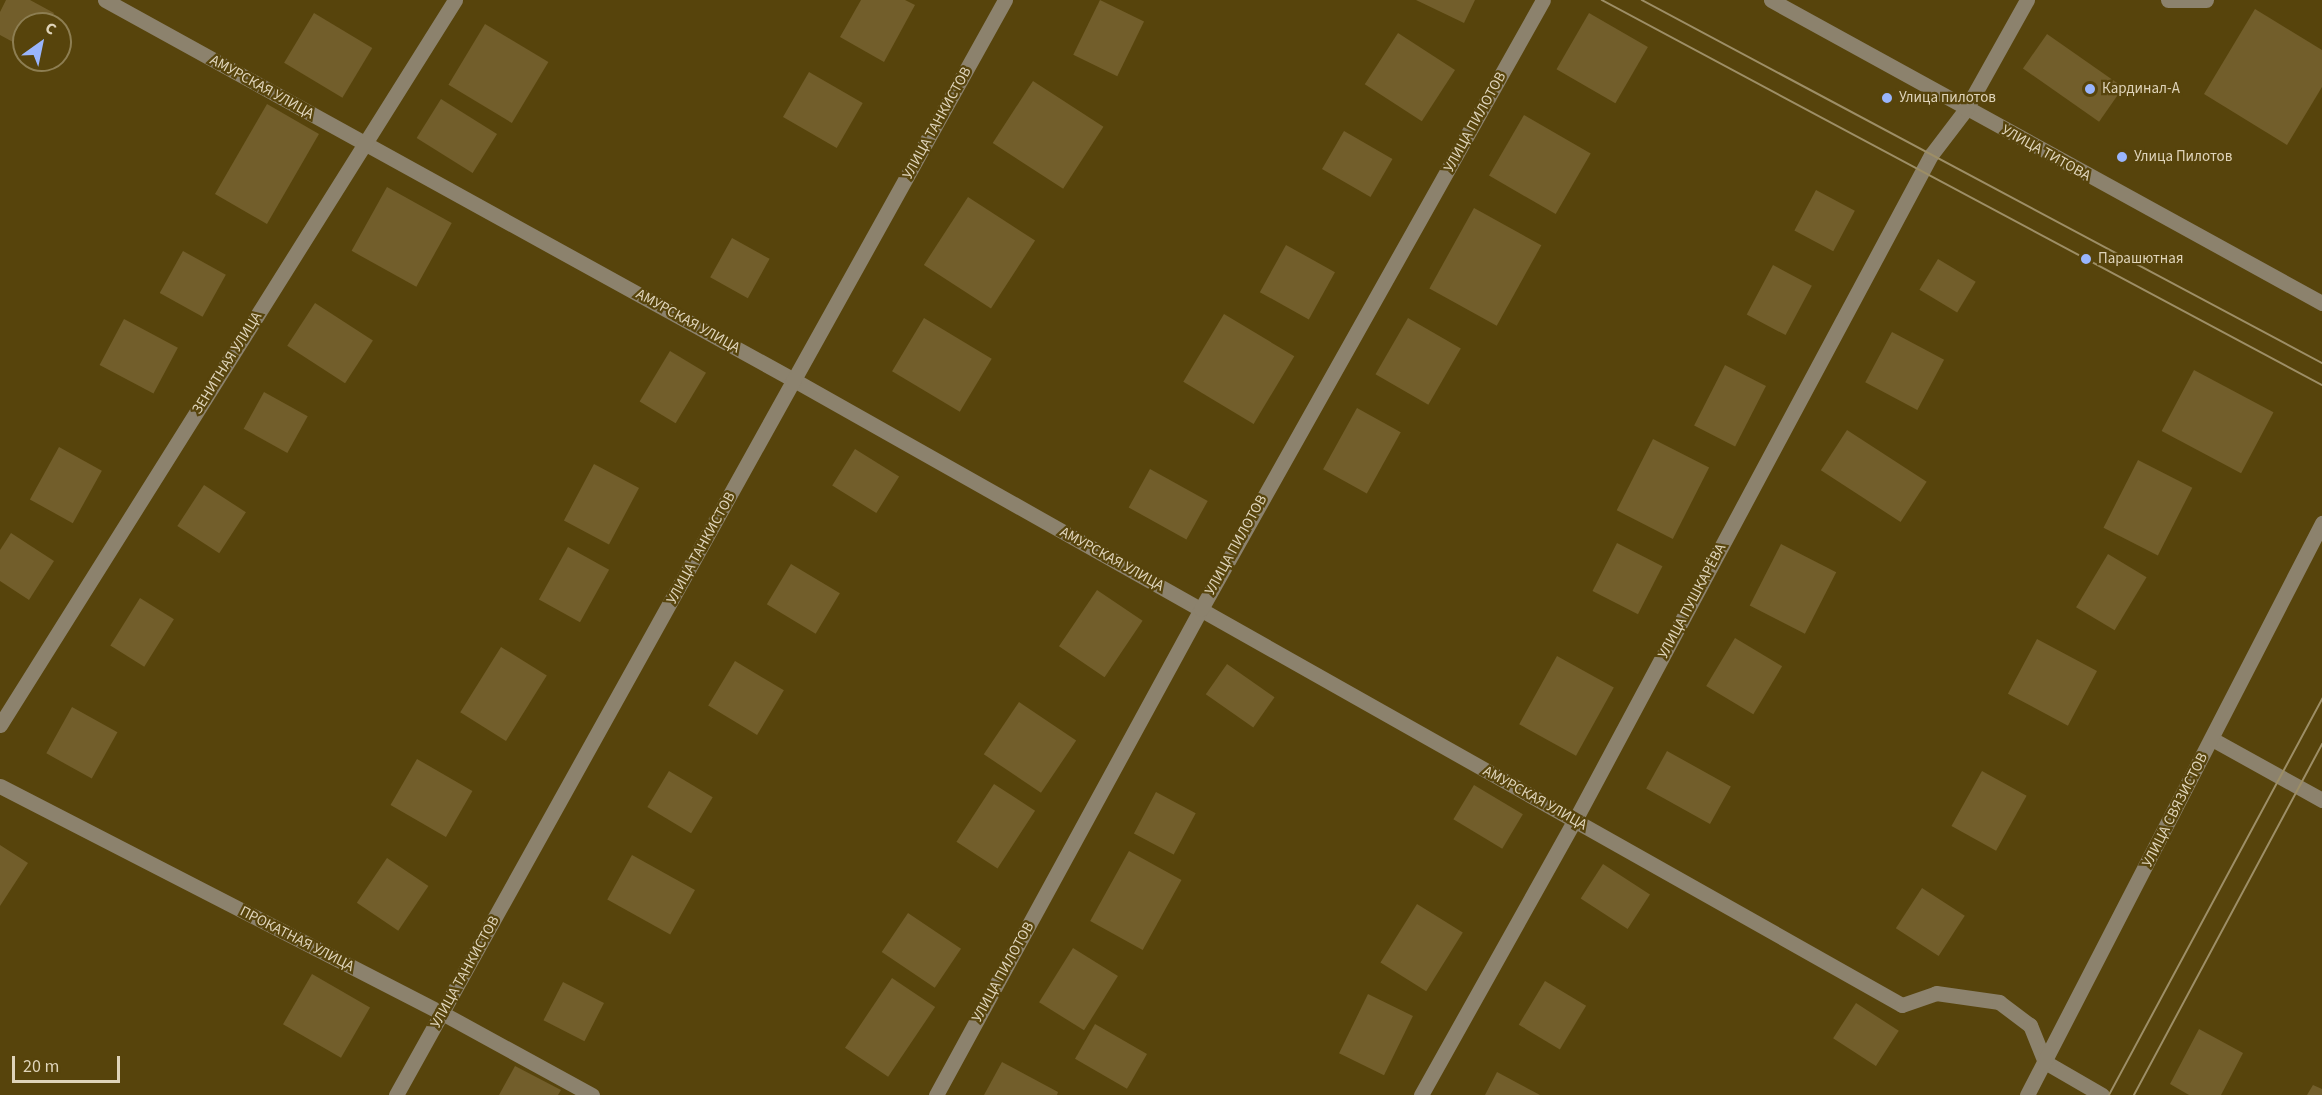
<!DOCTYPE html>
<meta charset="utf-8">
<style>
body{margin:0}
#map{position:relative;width:2322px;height:1095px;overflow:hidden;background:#57440c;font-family:"Source Sans 3",sans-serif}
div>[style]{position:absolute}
.building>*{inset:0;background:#725e2b;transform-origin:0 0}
.minor>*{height:15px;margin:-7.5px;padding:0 7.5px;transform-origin:7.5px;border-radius:7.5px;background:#8c826d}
.tram>*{height:1.5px;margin:-0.75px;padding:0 0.75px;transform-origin:0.75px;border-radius:0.75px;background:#9d8e66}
.dots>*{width:16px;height:16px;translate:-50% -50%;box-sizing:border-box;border:3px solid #57440c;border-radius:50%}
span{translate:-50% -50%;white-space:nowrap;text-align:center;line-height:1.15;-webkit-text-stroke:4.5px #57440c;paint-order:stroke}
.street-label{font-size:15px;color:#dfd4ba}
.poi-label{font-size:15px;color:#dfd4ba}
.left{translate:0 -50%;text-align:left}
.north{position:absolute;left:12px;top:12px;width:60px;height:60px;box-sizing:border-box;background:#57440c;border:2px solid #8d7e52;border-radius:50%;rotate:33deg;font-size:16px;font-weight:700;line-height:24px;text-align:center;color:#dfd4ba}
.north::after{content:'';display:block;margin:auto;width:21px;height:27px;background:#99b5fd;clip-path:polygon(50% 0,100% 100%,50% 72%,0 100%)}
.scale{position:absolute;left:12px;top:1056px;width:108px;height:27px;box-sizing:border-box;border:3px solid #dfd4ba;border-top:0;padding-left:8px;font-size:18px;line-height:21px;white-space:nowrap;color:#dfd4ba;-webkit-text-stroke:4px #57440c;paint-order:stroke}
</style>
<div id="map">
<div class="building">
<div style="clip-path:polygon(6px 0,30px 0,54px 13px,48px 24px,24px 24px,24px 48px,0 35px,0 12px)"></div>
<div style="clip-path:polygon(861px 0,905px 0,915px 5px,884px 62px,840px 37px)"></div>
<div style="left:1100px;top:0;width:49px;height:61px;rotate:26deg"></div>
<div style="clip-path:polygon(1416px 0,1475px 0,1464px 23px)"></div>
<div style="clip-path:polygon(2255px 9px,2322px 50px,2322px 87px,2287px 145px,2204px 94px)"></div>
<div style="left:314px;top:13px;width:68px;height:58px;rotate:31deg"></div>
<div style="left:1589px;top:13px;width:68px;height:65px;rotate:30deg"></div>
<div style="left:485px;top:24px;width:74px;height:71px;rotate:31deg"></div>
<div style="left:1398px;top:33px;width:68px;height:61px;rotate:33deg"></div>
<div style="left:2047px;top:34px;width:93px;height:42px;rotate:35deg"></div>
<div style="left:809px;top:72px;width:62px;height:52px;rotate:30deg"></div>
<div style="left:1033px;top:81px;width:84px;height:74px;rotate:33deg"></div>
<div style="left:441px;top:99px;width:66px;height:46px;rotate:32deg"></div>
<div style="left:267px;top:104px;width:60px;height:104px;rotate:30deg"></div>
<div style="left:1524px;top:115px;width:77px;height:70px;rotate:30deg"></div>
<div style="left:1344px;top:131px;width:56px;height:44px;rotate:30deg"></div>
<div style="left:387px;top:187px;width:74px;height:73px;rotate:29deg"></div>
<div style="left:1816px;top:190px;width:44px;height:46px;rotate:28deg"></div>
<div style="left:968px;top:197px;width:80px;height:81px;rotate:33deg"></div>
<div style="left:1474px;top:208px;width:77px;height:92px;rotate:29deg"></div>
<div style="left:732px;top:238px;width:43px;height:45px;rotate:29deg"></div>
<div style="left:1286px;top:245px;width:56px;height:54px;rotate:29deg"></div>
<div style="left:183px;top:251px;width:49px;height:48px;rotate:29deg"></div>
<div style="left:1938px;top:259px;width:44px;height:36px;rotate:31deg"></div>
<div style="left:1773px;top:265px;width:44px;height:56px;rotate:28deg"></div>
<div style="left:315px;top:303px;width:69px;height:51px;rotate:33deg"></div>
<div style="left:1224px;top:314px;width:82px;height:79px;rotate:31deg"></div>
<div style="left:924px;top:318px;width:79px;height:62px;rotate:31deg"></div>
<div style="left:1408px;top:318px;width:61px;height:65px;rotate:30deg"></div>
<div style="left:124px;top:319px;width:61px;height:52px;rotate:28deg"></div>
<div style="left:1892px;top:332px;width:59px;height:57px;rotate:28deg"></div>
<div style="left:670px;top:351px;width:42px;height:59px;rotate:31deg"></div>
<div style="left:1725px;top:365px;width:46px;height:68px;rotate:27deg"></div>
<div style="left:2194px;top:370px;width:90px;height:69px;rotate:28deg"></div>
<div style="left:264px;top:392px;width:50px;height:42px;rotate:29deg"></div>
<div style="left:1357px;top:408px;width:50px;height:70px;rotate:29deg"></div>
<div style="left:1847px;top:430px;width:95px;height:48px;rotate:33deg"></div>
<div style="left:1653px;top:439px;width:63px;height:80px;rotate:27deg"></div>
<div style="left:59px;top:447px;width:49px;height:60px;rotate:29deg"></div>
<div style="left:855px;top:449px;width:52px;height:43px;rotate:32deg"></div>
<div style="left:2138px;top:460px;width:61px;height:76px;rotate:27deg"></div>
<div style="left:594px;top:464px;width:51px;height:64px;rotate:28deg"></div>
<div style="left:1150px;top:469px;width:66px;height:44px;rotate:29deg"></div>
<div style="left:204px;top:485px;width:50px;height:49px;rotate:33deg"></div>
<div style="clip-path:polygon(11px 533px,54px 561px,29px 600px,0 581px,0 550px)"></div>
<div style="left:1617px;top:543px;width:51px;height:54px;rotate:27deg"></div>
<div style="left:1781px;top:544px;width:62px;height:69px;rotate:27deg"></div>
<div style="left:568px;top:547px;width:47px;height:60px;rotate:29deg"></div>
<div style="left:2108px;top:554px;width:45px;height:62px;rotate:31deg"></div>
<div style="left:791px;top:564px;width:57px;height:47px;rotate:31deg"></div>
<div style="left:1097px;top:590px;width:55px;height:68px;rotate:34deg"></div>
<div style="left:140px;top:598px;width:40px;height:56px;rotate:32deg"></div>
<div style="left:1735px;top:638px;width:55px;height:56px;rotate:31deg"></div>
<div style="left:2037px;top:639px;width:68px;height:62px;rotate:28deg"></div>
<div style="left:501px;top:647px;width:54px;height:77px;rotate:32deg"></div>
<div style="left:1557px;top:656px;width:65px;height:78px;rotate:29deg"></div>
<div style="left:735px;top:661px;width:57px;height:52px;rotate:31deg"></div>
<div style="left:1227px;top:664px;width:58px;height:37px;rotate:35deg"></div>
<div style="left:1019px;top:702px;width:69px;height:63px;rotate:34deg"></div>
<div style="left:72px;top:707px;width:52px;height:53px;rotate:29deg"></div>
<div style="left:1667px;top:751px;width:73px;height:43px;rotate:29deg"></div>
<div style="left:417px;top:759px;width:64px;height:53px;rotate:30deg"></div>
<div style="left:669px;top:771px;width:51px;height:42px;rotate:31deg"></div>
<div style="left:1982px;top:771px;width:51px;height:63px;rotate:29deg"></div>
<div style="left:994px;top:784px;width:49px;height:69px;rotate:33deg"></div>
<div style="left:1474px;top:785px;width:57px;height:40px;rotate:31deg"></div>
<div style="left:1156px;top:792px;width:45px;height:47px;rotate:28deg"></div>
<div style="clip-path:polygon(0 845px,28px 863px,0 906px)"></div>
<div style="left:1129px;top:851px;width:60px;height:80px;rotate:29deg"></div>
<div style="left:632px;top:855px;width:72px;height:51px;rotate:29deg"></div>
<div style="left:387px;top:858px;width:50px;height:54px;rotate:34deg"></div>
<div style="left:1603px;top:864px;width:56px;height:41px;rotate:33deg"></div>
<div style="left:1922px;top:888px;width:51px;height:48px;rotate:33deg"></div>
<div style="left:1417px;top:904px;width:54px;height:69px;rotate:32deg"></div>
<div style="left:908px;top:913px;width:64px;height:47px;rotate:34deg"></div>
<div style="left:1073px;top:948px;width:53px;height:64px;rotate:32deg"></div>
<div style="left:312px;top:974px;width:67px;height:58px;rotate:30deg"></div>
<div style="left:892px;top:978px;width:52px;height:84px;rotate:34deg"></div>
<div style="left:1545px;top:981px;width:48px;height:51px;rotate:31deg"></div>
<div style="left:563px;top:982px;width:46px;height:43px;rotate:27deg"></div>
<div style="left:1368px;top:994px;width:50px;height:66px;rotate:26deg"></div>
<div style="left:1856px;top:1003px;width:51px;height:42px;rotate:33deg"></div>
<div style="left:1095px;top:1024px;width:60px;height:40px;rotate:30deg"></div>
<div style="clip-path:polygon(2199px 1029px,2243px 1053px,2221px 1095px,2189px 1095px,2170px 1084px)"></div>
<div style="clip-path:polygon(1002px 1062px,1058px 1092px,1057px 1095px,984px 1095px)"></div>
<div style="clip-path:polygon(515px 1066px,561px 1090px,558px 1095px,499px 1095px)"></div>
<div style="clip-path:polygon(1497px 1072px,1540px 1095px,1485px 1095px)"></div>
<div style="clip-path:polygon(2313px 1085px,2322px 1089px,2322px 1095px,2307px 1095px)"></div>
</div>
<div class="minor">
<div style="left:105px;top:0;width:787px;rotate:28.88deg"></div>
<div style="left:794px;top:380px;width:1272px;rotate:29.43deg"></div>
<div style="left:1902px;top:1005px;width:36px;rotate:-19deg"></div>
<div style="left:1936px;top:993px;width:64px;rotate:8.1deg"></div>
<div style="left:1999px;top:1002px;width:39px;rotate:37deg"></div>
<div style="left:2030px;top:1025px;width:40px;rotate:68deg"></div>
<div style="left:2045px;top:1062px;width:66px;rotate:30.1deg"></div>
<div style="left:1771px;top:0;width:629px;rotate:28.81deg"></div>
<div style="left:2168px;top:0;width:38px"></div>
<div style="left:0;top:725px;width:856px;rotate:-57.89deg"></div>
<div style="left:2212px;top:739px;width:126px;rotate:29deg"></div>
<div style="left:0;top:786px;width:497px;rotate:27.2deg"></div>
<div style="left:442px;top:1013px;width:171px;rotate:28.7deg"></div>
<div style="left:396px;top:1095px;width:1253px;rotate:-60.92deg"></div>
<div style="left:936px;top:1095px;width:554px;rotate:-61.4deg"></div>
<div style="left:1201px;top:609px;width:698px;rotate:-60.68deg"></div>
<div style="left:1421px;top:1095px;width:315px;rotate:-60.8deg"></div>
<div style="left:1575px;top:820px;width:754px;rotate:-61.84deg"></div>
<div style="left:1931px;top:155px;width:58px;rotate:-52.7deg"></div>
<div style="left:1966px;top:109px;width:125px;rotate:-60.8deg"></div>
<div style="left:2027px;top:1095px;width:644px;rotate:-62.72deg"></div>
</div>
<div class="tram">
<div style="left:1602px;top:0;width:816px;rotate:28.13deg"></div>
<div style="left:1642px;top:0;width:771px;rotate:28.09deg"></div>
<div style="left:2109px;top:1095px;width:450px;rotate:-61.7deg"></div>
<div style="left:2134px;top:1095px;width:398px;rotate:-61.8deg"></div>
</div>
<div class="dots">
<div style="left:2090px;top:89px;background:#99b5fd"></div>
<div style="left:1887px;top:98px;background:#99b5fd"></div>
<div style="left:2122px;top:157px;background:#99b5fd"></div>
<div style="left:2086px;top:259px;background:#99b5fd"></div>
</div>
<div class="street-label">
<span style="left:262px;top:87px;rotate:29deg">АМУРСКАЯ УЛИЦА</span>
<span style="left:1475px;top:122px;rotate:-61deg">УЛИЦА ПИЛОТОВ</span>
<span style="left:937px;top:123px;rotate:-61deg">УЛИЦА ТАНКИСТОВ</span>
<span style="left:2046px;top:153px;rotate:29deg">УЛИЦА ТИТОВА</span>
<span style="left:688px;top:321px;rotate:29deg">АМУРСКАЯ УЛИЦА</span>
<span style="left:227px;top:363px;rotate:-58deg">ЗЕНИТНАЯ УЛИЦА</span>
<span style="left:1236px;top:545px;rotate:-61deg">УЛИЦА ПИЛОТОВ</span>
<span style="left:701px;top:548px;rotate:-61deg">УЛИЦА ТАНКИСТОВ</span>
<span style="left:1112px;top:559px;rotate:29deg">АМУРСКАЯ УЛИЦА</span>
<span style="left:1692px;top:601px;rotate:-62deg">УЛИЦА ПУШКАРЁВА</span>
<span style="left:1535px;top:798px;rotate:29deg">АМУРСКАЯ УЛИЦА</span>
<span style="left:2175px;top:810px;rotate:-63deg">УЛИЦА СВЯЗИСТОВ</span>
<span style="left:297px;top:939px;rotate:27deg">ПРОКАТНАЯ УЛИЦА</span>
<span style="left:465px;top:972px;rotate:-61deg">УЛИЦА ТАНКИСТОВ</span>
<span style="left:1003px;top:972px;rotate:-61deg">УЛИЦА ПИЛОТОВ</span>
</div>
<div class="poi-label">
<span class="left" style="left:2102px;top:89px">Кардинал-А</span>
<span class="left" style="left:1899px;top:98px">Улица пилотов</span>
<span class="left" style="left:2134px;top:157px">Улица Пилотов</span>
<span class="left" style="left:2098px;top:259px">Парашютная</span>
</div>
<div class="north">С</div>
<div class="scale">20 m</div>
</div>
